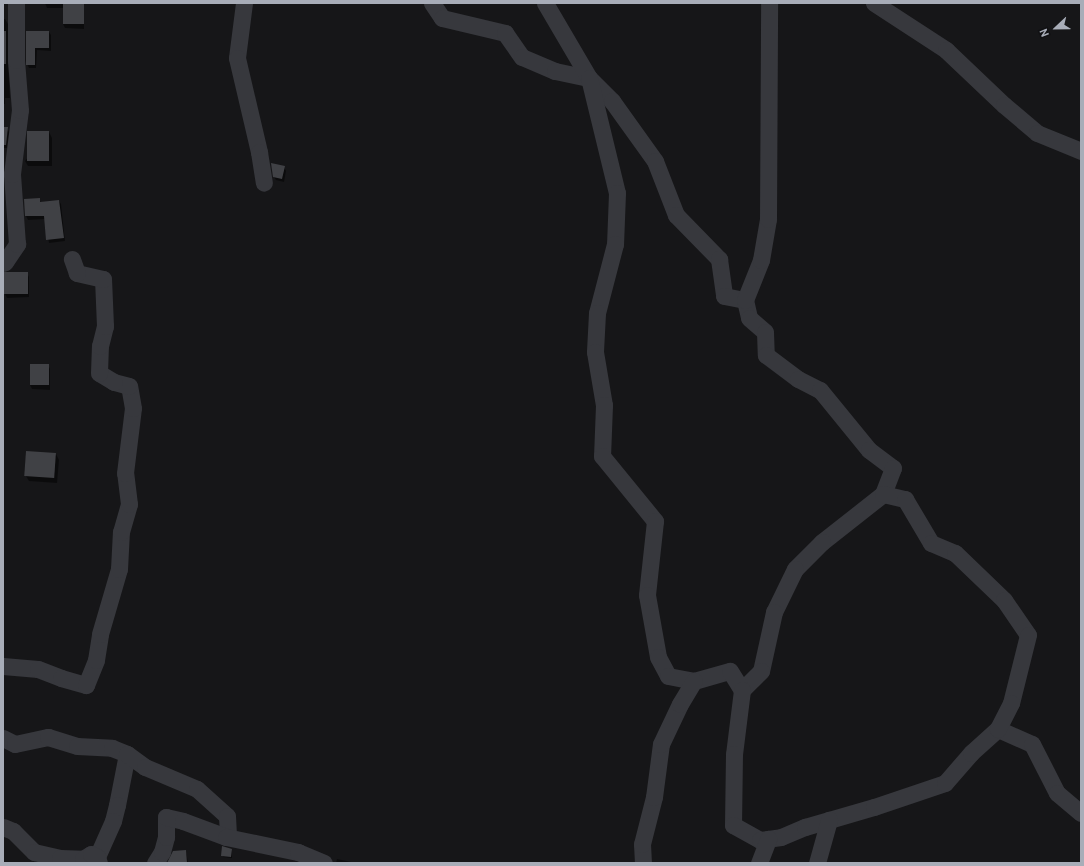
<!DOCTYPE html>
<style>
body{margin:0}
#map{position:relative;width:1084px;height:866px;overflow:hidden;background:#161618;font-family:Overpass,sans-serif}
div>[style]{position:absolute}
.shadow>*{inset:0;background:#0007}
.building>*{inset:0;background:#404145;transform-origin:0 0}
.minor>*{height:17px;margin:-8.5px;padding:0 8.5px;transform-origin:8.5px;border-radius:8.5px;background:#37383d}
span{translate:-50% -50%;white-space:nowrap;text-align:center;line-height:1.15;-webkit-text-stroke:3px #111113;paint-order:stroke}
.frame{position:absolute;inset:0;border:4px solid #a8adb8;pointer-events:none}
.north{position:absolute;left:1036px;top:8px;width:40px;height:40px;-webkit-text-stroke:3px #111113;paint-order:stroke;rotate:248deg;font-size:11px;font-weight:700;line-height:16px;text-align:center;color:#a8adb8}
.north::after{content:'';display:block;margin:auto;width:14px;height:18px;background:#a8adb8;clip-path:polygon(50% 0,100% 100%,50% 72%,0 100%)}
</style>
<div id="map">
<div class="shadow">
<div style="clip-path:polygon(45px 3px,84px 3px,84px 29px,65px 28px,63px 24px,64px 8px,47px 8px)"></div>
<div style="clip-path:polygon(3px 19px,5px 19px,8px 24px,8px 65px,10px 98px,5px 98px,5px 104px,3px 104px)"></div>
<div style="clip-path:polygon(27px 32px,49px 32px,51px 35px,51px 51px,37px 50px,36px 68px,29px 68px,27px 64px)"></div>
<div style="clip-path:polygon(3px 128px,7px 128px,9px 132px,7px 148px,3px 148px)"></div>
<div style="clip-path:polygon(49px 132px,52px 138px,52px 166px,28px 166px,25px 161px)"></div>
<div style="clip-path:polygon(284px 167px,286px 171px,284px 182px,276px 180px,274px 177px)"></div>
<div style="clip-path:polygon(39px 199px,41px 203px,59px 201px,61px 204px,65px 241px,49px 243px,45px 219px,28px 220px,26px 216px,25px 200px)"></div>
<div style="clip-path:polygon(27px 273px,29px 277px,29px 297px,7px 298px,5px 294px)"></div>
<div style="clip-path:polygon(48px 365px,50px 369px,50px 390px,32px 389px,30px 385px)"></div>
<div style="clip-path:polygon(56px 454px,59px 460px,57px 483px,29px 481px,26px 476px)"></div>
<div style="clip-path:polygon(232px 849px,232px 858px,223px 857px,222px 855px)"></div>
<div style="clip-path:polygon(186px 851px,188px 863px,168px 863px)"></div>
<div style="clip-path:polygon(337px 859px,356px 863px,336px 863px)"></div>
</div>
<div class="building">
<div style="left:63px;top:3px;width:21px;height:21px"></div>
<div style="left:3px;top:31px;width:3px;height:33px"></div>
<div style="clip-path:polygon(26px 31px,49px 31px,49px 48px,35px 48px,35px 65px,26px 65px)"></div>
<div style="clip-path:polygon(3px 127px,8px 127px,6px 145px,3px 145px)"></div>
<div style="left:27px;top:131px;width:22px;height:30px"></div>
<div style="clip-path:polygon(271px 163px,285px 166px,282px 179px,273px 177px)"></div>
<div style="clip-path:polygon(40px 198px,40px 202px,59px 200px,64px 238px,46px 240px,44px 216px,25px 216px,24px 199px)"></div>
<div style="left:28px;top:272px;width:22px;height:24px;rotate:90deg"></div>
<div style="left:30px;top:364px;width:19px;height:21px"></div>
<div style="left:26px;top:451px;width:30px;height:25px;rotate:4deg"></div>
<div style="clip-path:polygon(222px 846px,232px 849px,231px 857px,221px 856px)"></div>
<div style="clip-path:polygon(186px 850px,187px 863px,167px 863px,173px 851px)"></div>
</div>
<div class="minor">
<div style="left:244px;top:3px;width:55px;rotate:97.3deg"></div>
<div style="left:237px;top:58px;width:97px;rotate:76.8deg"></div>
<div style="left:259px;top:152px;width:31px;rotate:81deg"></div>
<div style="left:432px;top:3px;width:18px;rotate:56deg"></div>
<div style="left:442px;top:18px;width:65px;rotate:13.4deg"></div>
<div style="left:505px;top:33px;width:29px;rotate:55deg"></div>
<div style="left:522px;top:57px;width:36px;rotate:23deg"></div>
<div style="left:555px;top:71px;width:35px;rotate:12deg"></div>
<div style="left:589px;top:78px;width:33px;rotate:45deg"></div>
<div style="left:612px;top:101px;width:74px;rotate:54.4deg"></div>
<div style="left:655px;top:161px;width:58px;rotate:68.7deg"></div>
<div style="left:676px;top:215px;width:62px;rotate:45.7deg"></div>
<div style="left:719px;top:259px;width:37px;rotate:82deg"></div>
<div style="left:724px;top:296px;width:21px;rotate:11deg"></div>
<div style="left:745px;top:300px;width:18px;rotate:77deg"></div>
<div style="left:749px;top:318px;width:21px;rotate:41deg"></div>
<div style="left:765px;top:332px;width:23px;rotate:88deg"></div>
<div style="left:766px;top:355px;width:40px;rotate:37deg"></div>
<div style="left:798px;top:379px;width:25px;rotate:27deg"></div>
<div style="left:820px;top:390px;width:77px;rotate:50.8deg"></div>
<div style="left:869px;top:450px;width:30px;rotate:37deg"></div>
<div style="left:893px;top:468px;width:28px;rotate:111deg"></div>
<div style="left:883px;top:494px;width:78px;rotate:141.8deg"></div>
<div style="left:822px;top:542px;width:38px;rotate:135deg"></div>
<div style="left:795px;top:569px;width:48px;rotate:116deg"></div>
<div style="left:774px;top:612px;width:60px;rotate:102.4deg"></div>
<div style="left:761px;top:671px;width:27px;rotate:135deg"></div>
<div style="left:545px;top:3px;width:87px;rotate:59.6deg"></div>
<div style="left:589px;top:78px;width:118px;rotate:76.3deg"></div>
<div style="left:617px;top:193px;width:51px;rotate:92.2deg"></div>
<div style="left:615px;top:244px;width:71px;rotate:104.6deg"></div>
<div style="left:597px;top:313px;width:39px;rotate:93deg"></div>
<div style="left:595px;top:352px;width:54px;rotate:80.4deg"></div>
<div style="left:604px;top:405px;width:51px;rotate:92.2deg"></div>
<div style="left:602px;top:456px;width:84px;rotate:50.8deg"></div>
<div style="left:655px;top:521px;width:74px;rotate:96.2deg"></div>
<div style="left:647px;top:595px;width:63px;rotate:79.9deg"></div>
<div style="left:658px;top:657px;width:21px;rotate:62deg"></div>
<div style="left:668px;top:676px;width:26px;rotate:11deg"></div>
<div style="left:694px;top:681px;width:37px;rotate:-16deg"></div>
<div style="left:730px;top:671px;width:22px;rotate:58deg"></div>
<div style="left:742px;top:690px;width:64px;rotate:97.1deg"></div>
<div style="left:734px;top:754px;width:71px;rotate:90.8deg"></div>
<div style="left:733px;top:825px;width:31px;rotate:29deg"></div>
<div style="left:760px;top:840px;width:21px;rotate:-8deg"></div>
<div style="left:781px;top:837px;width:26px;rotate:-23deg"></div>
<div style="left:805px;top:827px;width:72px;rotate:-16.2deg"></div>
<div style="left:874px;top:807px;width:75px;rotate:-18.7deg"></div>
<div style="left:945px;top:783px;width:40px;rotate:-49deg"></div>
<div style="left:971px;top:753px;width:36px;rotate:-42deg"></div>
<div style="left:998px;top:729px;width:37px;rotate:24deg"></div>
<div style="left:1032px;top:744px;width:55px;rotate:63deg"></div>
<div style="left:1057px;top:793px;width:31px;rotate:40deg"></div>
<div style="left:874px;top:3px;width:86px;rotate:33.1deg"></div>
<div style="left:946px;top:50px;width:80px;rotate:43.5deg"></div>
<div style="left:1004px;top:105px;width:43px;rotate:40.3deg"></div>
<div style="left:1037px;top:133px;width:48px;rotate:22.2deg"></div>
<div style="left:3px;top:263px;width:2px;rotate:-27deg"></div>
<div style="left:5px;top:262px;width:22px;rotate:-56deg"></div>
<div style="left:17px;top:244px;width:70px;rotate:-94.1deg"></div>
<div style="left:12px;top:174px;width:64px;rotate:-82.9deg"></div>
<div style="left:20px;top:110px;width:50px;rotate:-94.6deg"></div>
<div style="left:16px;top:60px;width:57px;rotate:-90deg"></div>
<div style="left:745px;top:300px;width:43px;rotate:-68.2deg"></div>
<div style="left:761px;top:260px;width:42px;rotate:-80.3deg"></div>
<div style="left:768px;top:219px;width:216px;rotate:-89.7deg"></div>
<div style="left:883px;top:494px;width:23px;rotate:13deg"></div>
<div style="left:905px;top:499px;width:51px;rotate:59.4deg"></div>
<div style="left:931px;top:543px;width:26px;rotate:23deg"></div>
<div style="left:955px;top:553px;width:68px;rotate:43.8deg"></div>
<div style="left:1004px;top:600px;width:42px;rotate:55.6deg"></div>
<div style="left:1028px;top:635px;width:70px;rotate:104deg"></div>
<div style="left:1011px;top:703px;width:29px;rotate:117deg"></div>
<div style="left:3px;top:666px;width:35px;rotate:5deg"></div>
<div style="left:38px;top:669px;width:25px;rotate:21deg"></div>
<div style="left:61px;top:678px;width:26px;rotate:16deg"></div>
<div style="left:86px;top:685px;width:27px;rotate:-68deg"></div>
<div style="left:96px;top:660px;width:26px;rotate:-81deg"></div>
<div style="left:100px;top:634px;width:68px;rotate:-73.7deg"></div>
<div style="left:119px;top:569px;width:37px;rotate:-87deg"></div>
<div style="left:121px;top:532px;width:29px;rotate:-74deg"></div>
<div style="left:129px;top:504px;width:31px;rotate:-97deg"></div>
<div style="left:125px;top:473px;width:65px;rotate:-83deg"></div>
<div style="left:133px;top:408px;width:22px;rotate:-100deg"></div>
<div style="left:129px;top:386px;width:16px;rotate:-165deg"></div>
<div style="left:114px;top:382px;width:17px;rotate:-149deg"></div>
<div style="left:99px;top:373px;width:27px;rotate:-88deg"></div>
<div style="left:100px;top:346px;width:21px;rotate:-76deg"></div>
<div style="left:105px;top:326px;width:47px;rotate:-92.4deg"></div>
<div style="left:103px;top:279px;width:27px;rotate:-167deg"></div>
<div style="left:77px;top:273px;width:15px;rotate:-110deg"></div>
<div style="left:3px;top:738px;width:13px;rotate:27deg"></div>
<div style="left:15px;top:744px;width:34px;rotate:-12deg"></div>
<div style="left:48px;top:737px;width:30px;rotate:17deg"></div>
<div style="left:77px;top:746px;width:35px;rotate:3deg"></div>
<div style="left:112px;top:748px;width:16px;rotate:22deg"></div>
<div style="left:127px;top:754px;width:52px;rotate:101.1deg"></div>
<div style="left:117px;top:805px;width:16px;rotate:104deg"></div>
<div style="left:113px;top:821px;width:39px;rotate:114deg"></div>
<div style="left:97px;top:857px;width:6px;rotate:72deg"></div>
<div style="left:127px;top:754px;width:22px;rotate:36deg"></div>
<div style="left:145px;top:767px;width:56px;rotate:22.9deg"></div>
<div style="left:197px;top:789px;width:40px;rotate:42deg"></div>
<div style="left:227px;top:816px;width:21px;rotate:87deg"></div>
<div style="left:3px;top:827px;width:11px;rotate:22deg"></div>
<div style="left:13px;top:831px;width:30px;rotate:45deg"></div>
<div style="left:34px;top:852px;width:27px;rotate:13deg"></div>
<div style="left:60px;top:858px;width:23px;rotate:2deg"></div>
<div style="left:83px;top:859px;width:9px;rotate:-32deg"></div>
<div style="left:91px;top:854px;width:7px;rotate:27deg"></div>
<div style="left:155px;top:863px;width:13px;rotate:-58deg"></div>
<div style="left:162px;top:852px;width:16px;rotate:-75deg"></div>
<div style="left:166px;top:837px;width:20px;rotate:-90deg"></div>
<div style="left:166px;top:817px;width:17px;rotate:13deg"></div>
<div style="left:183px;top:821px;width:46px;rotate:20.4deg"></div>
<div style="left:226px;top:837px;width:74px;rotate:11.8deg"></div>
<div style="left:298px;top:852px;width:28px;rotate:23deg"></div>
<div style="left:643px;top:863px;width:19px;rotate:-93deg"></div>
<div style="left:642px;top:844px;width:49px;rotate:-75.7deg"></div>
<div style="left:654px;top:797px;width:53px;rotate:-82.5deg"></div>
<div style="left:661px;top:744px;width:44px;rotate:-64.6deg"></div>
<div style="left:680px;top:704px;width:27px;rotate:-59deg"></div>
<div style="left:759px;top:863px;width:26px;rotate:-69deg"></div>
<div style="left:817px;top:863px;width:45px;rotate:-74.4deg"></div>
</div>
<div class="frame"></div>
<div class="north">N</div>
</div>
